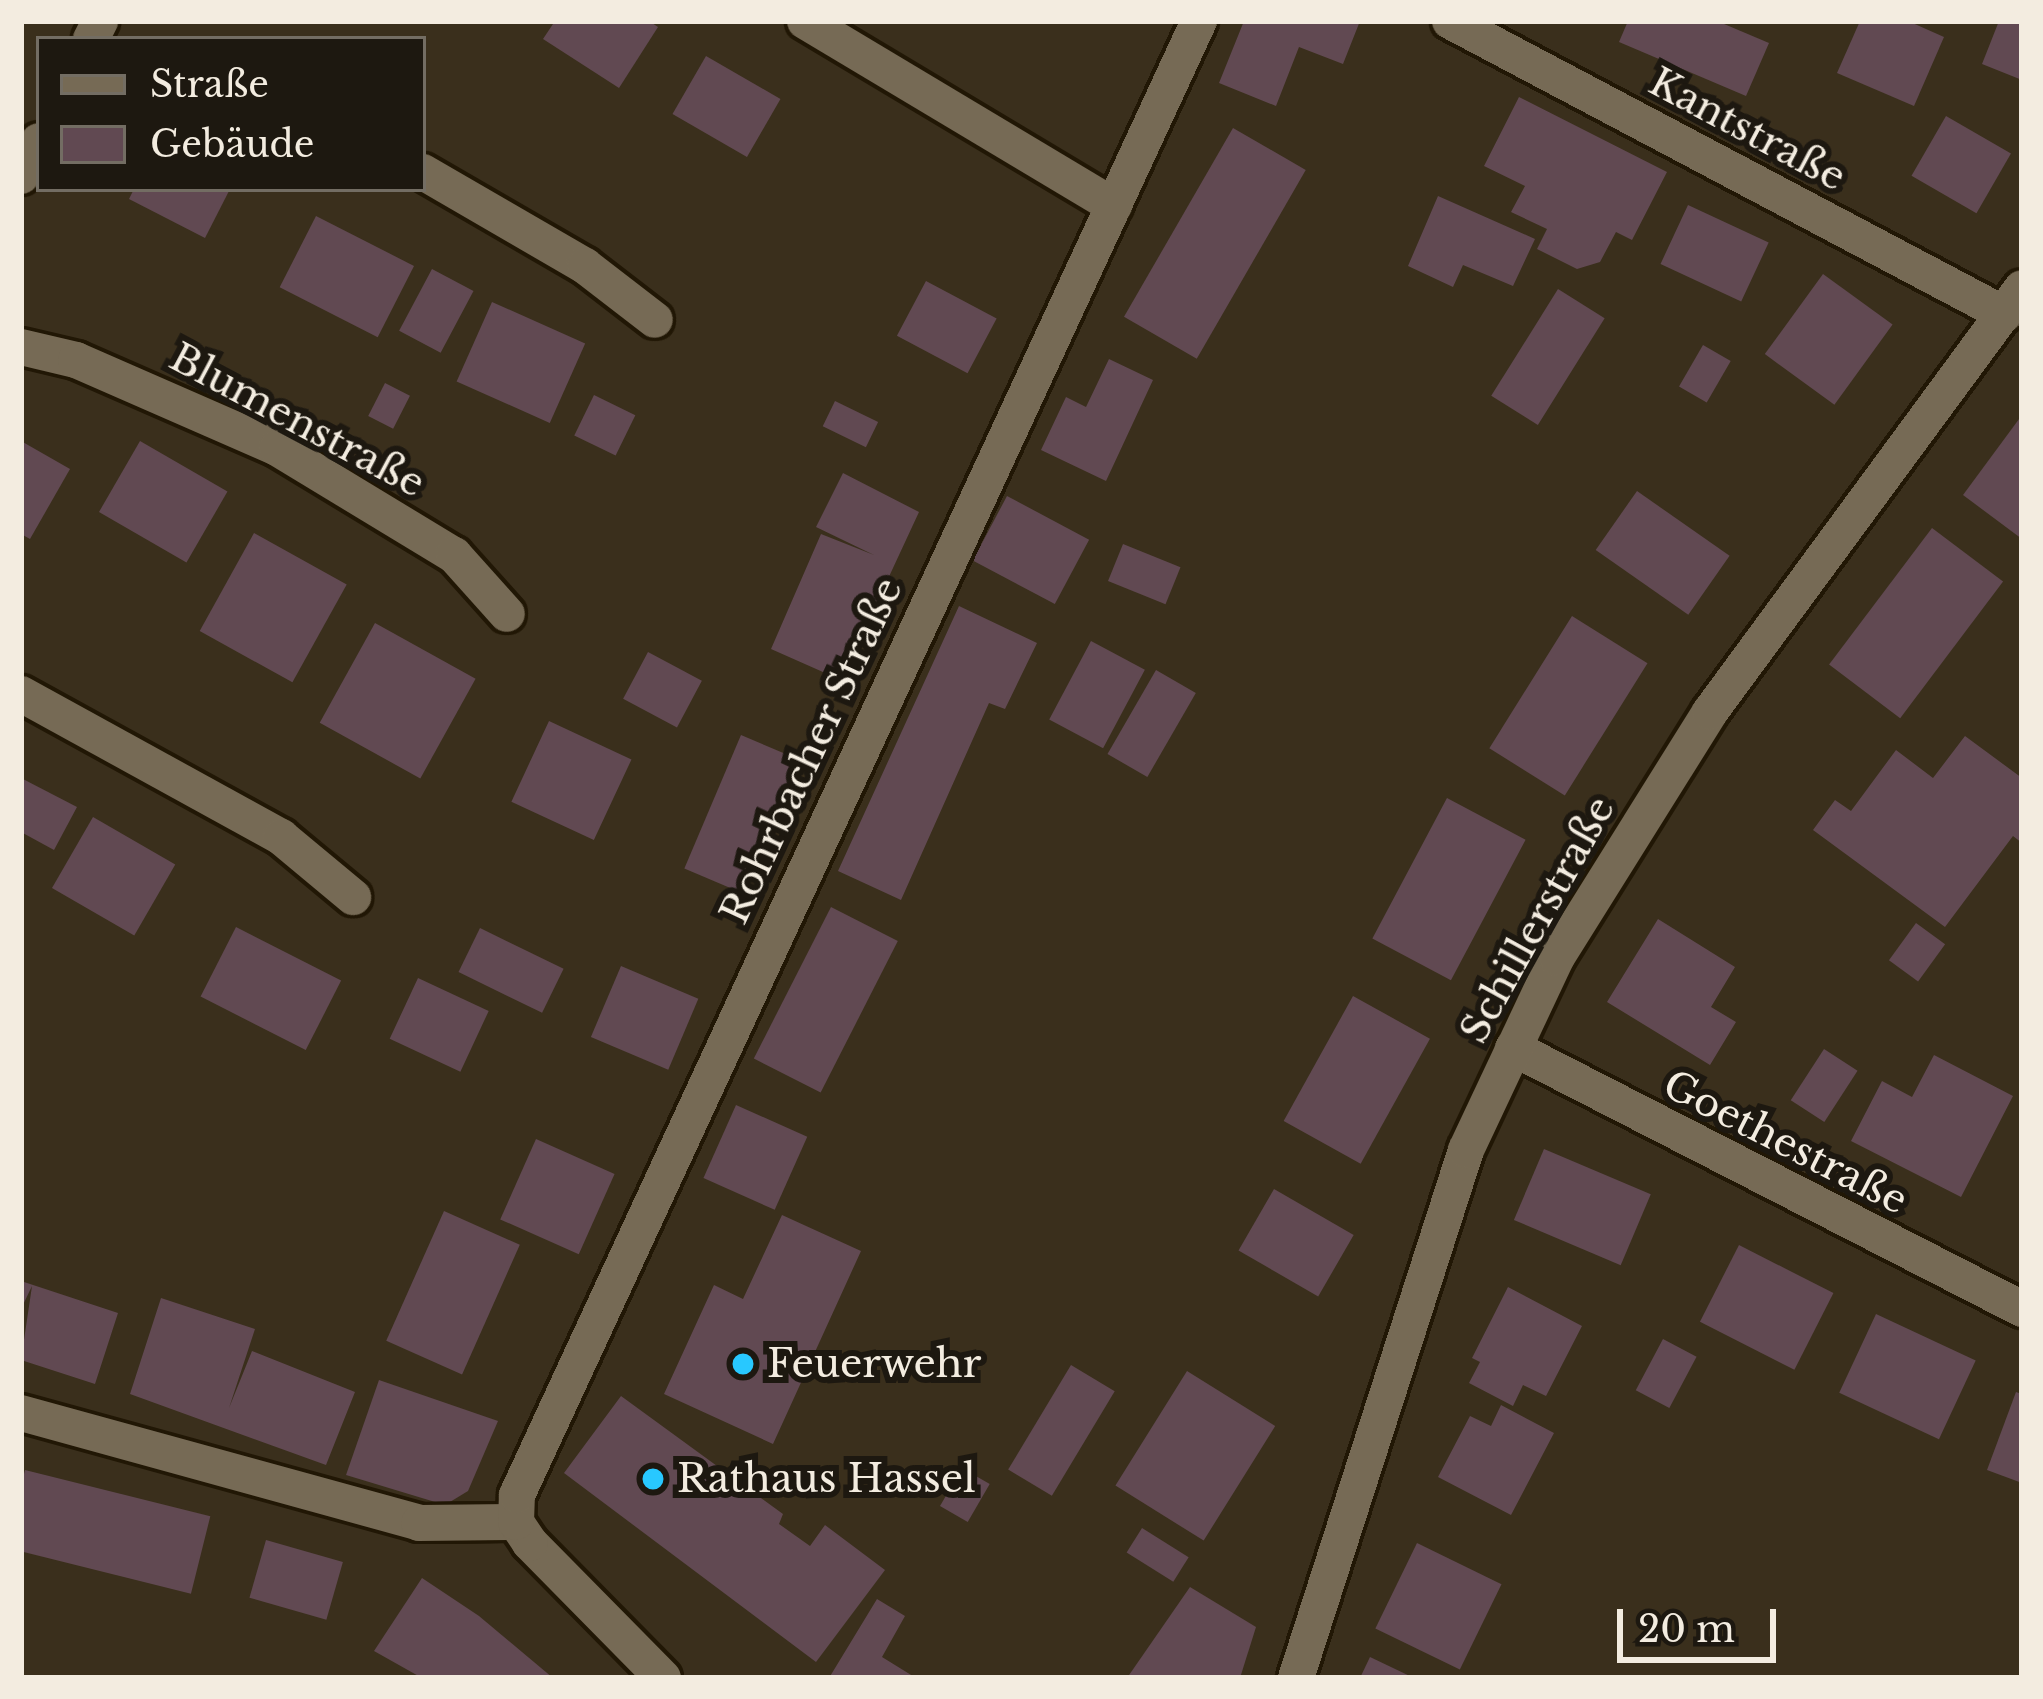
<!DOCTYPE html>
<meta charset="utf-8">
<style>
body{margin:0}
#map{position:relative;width:2043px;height:1699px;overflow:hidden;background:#3a2f1c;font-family:"Libre Baskerville",serif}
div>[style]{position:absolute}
.building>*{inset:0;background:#614952;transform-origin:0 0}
.roads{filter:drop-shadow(3px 0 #211705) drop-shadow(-3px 0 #211705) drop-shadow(0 3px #211705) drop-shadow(0 -3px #211705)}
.street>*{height:36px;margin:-18px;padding:0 18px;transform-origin:18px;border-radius:18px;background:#766a55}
.secondary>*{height:36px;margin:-18px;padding:0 18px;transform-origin:18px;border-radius:18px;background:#766a55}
.dots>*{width:33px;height:33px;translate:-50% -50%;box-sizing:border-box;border:6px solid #1d1810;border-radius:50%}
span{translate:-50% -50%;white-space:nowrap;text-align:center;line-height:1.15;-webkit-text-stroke:12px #1d1810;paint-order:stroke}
.street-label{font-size:39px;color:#f3ece0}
.poi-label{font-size:39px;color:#f3ece0}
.left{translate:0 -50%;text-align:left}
.frame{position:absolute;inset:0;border:24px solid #f3ece0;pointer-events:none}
.legend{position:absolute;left:36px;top:36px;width:390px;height:156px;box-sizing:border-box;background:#1d1810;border:3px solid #736d63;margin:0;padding:15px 21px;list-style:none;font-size:36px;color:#f3ece0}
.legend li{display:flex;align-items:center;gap:24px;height:60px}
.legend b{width:60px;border:3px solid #736d63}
.scale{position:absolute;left:1617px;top:1609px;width:159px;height:54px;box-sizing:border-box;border:6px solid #f3ece0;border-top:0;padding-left:15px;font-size:36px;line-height:42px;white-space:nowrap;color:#f3ece0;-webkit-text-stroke:9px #1d1810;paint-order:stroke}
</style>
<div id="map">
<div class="building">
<div style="clip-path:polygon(555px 21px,649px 21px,658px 27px,619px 88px,543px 39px)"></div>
<div style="clip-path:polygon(1244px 21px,1360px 21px,1343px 64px,1299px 47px,1276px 106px,1219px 83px)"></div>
<div style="clip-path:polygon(1628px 21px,1717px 21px,1769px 43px,1746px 96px,1619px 42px)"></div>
<div style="clip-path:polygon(1860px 21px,1908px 21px,1944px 37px,1914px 106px,1837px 73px)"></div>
<div style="clip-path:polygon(1999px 21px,2022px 21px,2022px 80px,1982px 64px)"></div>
<div style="left:706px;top:56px;width:86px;height:67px;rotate:30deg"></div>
<div style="clip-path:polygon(1519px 97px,1667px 172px,1632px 240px,1616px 232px,1600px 262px,1577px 269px,1537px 249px,1547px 229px,1511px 212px,1525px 186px,1484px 166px)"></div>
<div style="left:1946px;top:116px;width:75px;height:69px;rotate:30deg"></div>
<div style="left:1233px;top:128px;width:84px;height:218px;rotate:30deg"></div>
<div style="clip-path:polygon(134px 189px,230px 189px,205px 238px,129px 199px)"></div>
<div style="clip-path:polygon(1438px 196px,1535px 239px,1513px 286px,1463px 265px,1453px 287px,1408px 266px)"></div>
<div style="left:1688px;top:205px;width:89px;height:65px;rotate:25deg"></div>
<div style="left:316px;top:216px;width:110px;height:80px;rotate:27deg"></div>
<div style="left:432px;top:269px;width:47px;height:70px;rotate:28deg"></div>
<div style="left:1823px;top:274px;width:86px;height:99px;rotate:36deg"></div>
<div style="left:926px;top:281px;width:80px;height:62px;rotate:28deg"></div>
<div style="left:1558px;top:289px;width:55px;height:126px;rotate:32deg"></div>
<div style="left:492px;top:302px;width:102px;height:87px;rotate:24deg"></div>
<div style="left:1703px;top:345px;width:32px;height:48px;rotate:30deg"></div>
<div style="clip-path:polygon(1109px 359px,1153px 380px,1106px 481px,1041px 450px,1066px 397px,1086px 407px)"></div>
<div style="left:385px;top:383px;width:28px;height:37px;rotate:27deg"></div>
<div style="left:594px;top:395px;width:46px;height:45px;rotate:26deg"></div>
<div style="left:835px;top:401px;width:48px;height:28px;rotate:26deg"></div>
<div style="clip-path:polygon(2022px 415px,2022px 539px,1963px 495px)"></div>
<div style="clip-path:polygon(21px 441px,70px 469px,30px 539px,21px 534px)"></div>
<div style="left:140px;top:441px;width:101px;height:82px;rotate:30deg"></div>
<div style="clip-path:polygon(843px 473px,919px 512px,841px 680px,771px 649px,821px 534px,874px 555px,816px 527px)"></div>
<div style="left:1637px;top:491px;width:113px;height:72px;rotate:35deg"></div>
<div style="left:1007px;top:496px;width:93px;height:73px;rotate:28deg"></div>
<div style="left:1932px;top:528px;width:89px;height:171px;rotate:37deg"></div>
<div style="left:254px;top:533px;width:106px;height:112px;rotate:29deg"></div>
<div style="left:1123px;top:544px;width:62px;height:40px;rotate:22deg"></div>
<div style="clip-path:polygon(959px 606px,1037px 643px,1005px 709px,989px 703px,901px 900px,838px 871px)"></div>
<div style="left:1572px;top:616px;width:89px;height:156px;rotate:32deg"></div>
<div style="left:375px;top:623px;width:115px;height:114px;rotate:29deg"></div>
<div style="left:1091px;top:641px;width:61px;height:89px;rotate:28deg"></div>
<div style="left:648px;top:652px;width:61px;height:53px;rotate:28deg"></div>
<div style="left:1156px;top:670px;width:46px;height:97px;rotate:30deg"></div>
<div style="left:549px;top:721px;width:91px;height:89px;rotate:25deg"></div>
<div style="left:741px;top:735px;width:64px;height:145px;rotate:23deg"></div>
<div style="clip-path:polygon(1965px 736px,2022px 778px,2022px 843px,2013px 836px,1945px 927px,1813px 830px,1835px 800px,1851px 811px,1896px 750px,1933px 778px)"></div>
<div style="clip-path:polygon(21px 778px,77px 807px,54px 850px,21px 832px)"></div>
<div style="left:1447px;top:798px;width:89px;height:159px;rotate:28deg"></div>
<div style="left:93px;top:817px;width:95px;height:82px;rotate:30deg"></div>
<div style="left:831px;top:907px;width:75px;height:170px;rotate:27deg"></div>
<div style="clip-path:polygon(1658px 919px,1735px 967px,1711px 1007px,1736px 1022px,1710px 1065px,1607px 1002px)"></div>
<div style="left:1916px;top:923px;width:36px;height:46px;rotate:36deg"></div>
<div style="left:236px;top:927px;width:118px;height:78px;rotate:27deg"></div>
<div style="left:480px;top:928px;width:93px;height:49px;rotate:26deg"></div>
<div style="left:621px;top:966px;width:84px;height:77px;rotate:23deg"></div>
<div style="left:418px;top:978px;width:78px;height:67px;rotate:25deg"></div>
<div style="left:1353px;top:996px;width:88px;height:143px;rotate:29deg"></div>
<div style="left:1824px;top:1049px;width:40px;height:61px;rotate:33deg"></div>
<div style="clip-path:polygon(1934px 1055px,2013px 1096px,1961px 1197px,1851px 1141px,1882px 1081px,1912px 1097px)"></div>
<div style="left:736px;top:1105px;width:78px;height:80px;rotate:24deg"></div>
<div style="left:536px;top:1139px;width:86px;height:88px;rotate:24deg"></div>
<div style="left:1544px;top:1149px;width:116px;height:77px;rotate:23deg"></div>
<div style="left:1274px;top:1189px;width:92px;height:71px;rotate:30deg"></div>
<div style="left:444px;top:1211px;width:83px;height:142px;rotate:24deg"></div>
<div style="clip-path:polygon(782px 1215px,861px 1251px,773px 1444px,664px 1394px,714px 1285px,743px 1299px)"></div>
<div style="left:1739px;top:1245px;width:106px;height:86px;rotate:27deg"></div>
<div style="clip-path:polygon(21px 1281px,118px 1313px,95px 1384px,21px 1360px,32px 1286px,21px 1309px)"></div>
<div style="clip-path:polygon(1508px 1287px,1582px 1326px,1546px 1396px,1523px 1385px,1513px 1406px,1469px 1383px,1480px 1362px,1472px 1358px)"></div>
<div style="clip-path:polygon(161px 1298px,255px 1329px,229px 1408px,252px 1351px,355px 1392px,326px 1465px,130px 1394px)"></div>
<div style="left:1876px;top:1314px;width:110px;height:87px;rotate:25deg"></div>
<div style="left:1663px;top:1339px;width:38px;height:58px;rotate:28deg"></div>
<div style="left:1071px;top:1365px;width:51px;height:122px;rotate:31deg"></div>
<div style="left:1187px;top:1371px;width:104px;height:135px;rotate:32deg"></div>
<div style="clip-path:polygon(379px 1380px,498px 1421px,468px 1491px,445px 1505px,346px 1475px)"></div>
<div style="clip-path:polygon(2016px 1392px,2022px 1394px,2022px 1483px,1987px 1470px)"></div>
<div style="clip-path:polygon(621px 1396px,783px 1514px,779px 1524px,810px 1546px,825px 1525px,885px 1570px,816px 1662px,564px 1473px)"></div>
<div style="clip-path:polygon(1501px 1405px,1554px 1433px,1511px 1515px,1438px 1477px,1470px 1416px,1491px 1426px)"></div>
<div style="left:962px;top:1468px;width:32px;height:44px;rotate:30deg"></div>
<div style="left:25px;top:1470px;width:191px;height:80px;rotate:14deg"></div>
<div style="left:1142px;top:1528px;width:55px;height:29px;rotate:32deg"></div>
<div style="left:266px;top:1540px;width:80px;height:60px;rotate:16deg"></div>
<div style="left:1417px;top:1543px;width:94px;height:95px;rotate:26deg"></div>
<div style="clip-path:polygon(422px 1578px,479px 1616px,553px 1678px,422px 1678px,374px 1651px)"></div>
<div style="clip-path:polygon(1190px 1587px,1256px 1627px,1240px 1678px,1127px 1678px)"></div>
<div style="clip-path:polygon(877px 1599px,905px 1616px,882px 1657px,916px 1678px,829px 1678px)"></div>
<div style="clip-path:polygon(1370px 1657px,1414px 1678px,1360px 1678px)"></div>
</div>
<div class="roads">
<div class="street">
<div style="left:805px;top:21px;width:360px;rotate:30.9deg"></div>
<div style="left:1450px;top:21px;width:627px;rotate:27.87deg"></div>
<div style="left:91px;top:39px;width:20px;rotate:-63deg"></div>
<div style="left:423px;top:172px;width:187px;rotate:30.1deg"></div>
<div style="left:585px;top:266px;width:88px;rotate:37.6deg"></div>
<div style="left:21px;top:176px;width:39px;rotate:-63deg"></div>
<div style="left:21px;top:347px;width:57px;rotate:13.3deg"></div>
<div style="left:76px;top:360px;width:219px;rotate:23.6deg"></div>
<div style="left:277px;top:448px;width:207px;rotate:31.2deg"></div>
<div style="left:454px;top:555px;width:79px;rotate:48.1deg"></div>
<div style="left:21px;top:694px;width:297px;rotate:28.8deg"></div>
<div style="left:281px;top:837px;width:94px;rotate:39.8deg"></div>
<div style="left:1513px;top:1048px;width:572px;rotate:27.15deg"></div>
<div style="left:21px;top:1413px;width:413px;rotate:15.4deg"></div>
<div style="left:419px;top:1523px;width:97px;rotate:-0.6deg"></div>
<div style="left:1296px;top:1678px;width:555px;rotate:-72.15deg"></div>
<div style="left:1466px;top:1150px;width:213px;rotate:-64.8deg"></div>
<div style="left:1557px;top:957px;width:289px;rotate:-58deg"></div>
<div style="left:1710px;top:712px;width:526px;rotate:-53.65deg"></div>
</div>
<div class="secondary">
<div style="left:663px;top:1678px;width:190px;rotate:-134.6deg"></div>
<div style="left:530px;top:1543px;width:25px;rotate:-124deg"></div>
<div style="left:516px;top:1522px;width:27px;rotate:-88deg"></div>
<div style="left:517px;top:1495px;width:1624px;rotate:-65.17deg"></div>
</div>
</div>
<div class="dots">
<div style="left:743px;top:1364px;background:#28c8ff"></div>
<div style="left:653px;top:1479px;background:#28c8ff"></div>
</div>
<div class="street-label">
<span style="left:1747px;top:130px;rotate:28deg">Kantstraße</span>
<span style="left:297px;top:421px;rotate:28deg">Blumenstraße</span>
<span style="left:812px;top:751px;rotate:-65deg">Rohrbacher Straße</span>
<span style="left:1538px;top:920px;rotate:-61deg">Schillerstraße</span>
<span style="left:1785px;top:1143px;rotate:27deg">Goethestraße</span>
</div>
<div class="poi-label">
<span class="left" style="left:767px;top:1364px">Feuerwehr</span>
<span class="left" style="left:677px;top:1479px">Rathaus Hassel</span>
</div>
<div class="frame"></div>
<ul class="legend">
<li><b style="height:15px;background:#766a55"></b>Straße</li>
<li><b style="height:33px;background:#614952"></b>Gebäude</li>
</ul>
<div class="scale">20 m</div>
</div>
